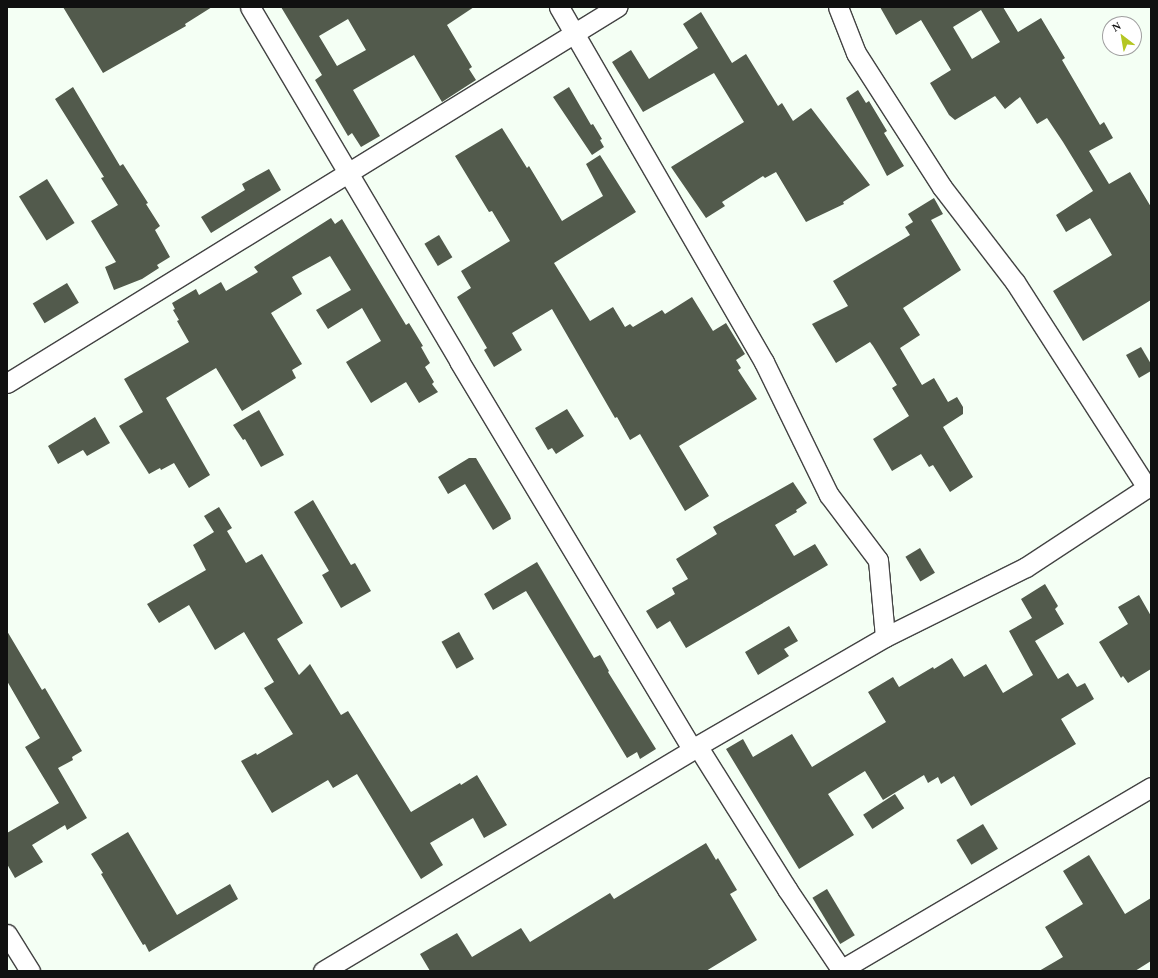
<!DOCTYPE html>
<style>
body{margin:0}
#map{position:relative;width:1158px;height:978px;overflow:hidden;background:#f4fff4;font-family:Georgia,serif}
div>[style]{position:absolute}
.building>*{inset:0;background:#525a4c;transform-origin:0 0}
.roads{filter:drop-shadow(1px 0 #434343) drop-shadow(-1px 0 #434343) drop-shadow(0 1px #434343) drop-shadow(0 -1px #434343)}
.minor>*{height:19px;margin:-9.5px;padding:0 9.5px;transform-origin:9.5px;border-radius:9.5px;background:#fff}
span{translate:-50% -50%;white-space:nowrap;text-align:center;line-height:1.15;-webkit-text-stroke:4px #fff;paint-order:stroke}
.frame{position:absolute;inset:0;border:8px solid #101010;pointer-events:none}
.north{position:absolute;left:1102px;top:16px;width:40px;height:40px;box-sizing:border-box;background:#fff;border:1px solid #9f9f9f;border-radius:50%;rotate:329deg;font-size:11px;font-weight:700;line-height:16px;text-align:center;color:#101010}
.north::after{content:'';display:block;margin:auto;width:14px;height:18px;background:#b4c623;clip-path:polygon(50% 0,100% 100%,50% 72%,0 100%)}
</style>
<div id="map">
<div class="building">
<div style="clip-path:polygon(63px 7px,212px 7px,185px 24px,186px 26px,103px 73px)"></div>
<div style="clip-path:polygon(evenodd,281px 7px,474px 7px,447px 25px,472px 67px,469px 69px,476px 80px,442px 102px,414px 55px,353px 90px,380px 136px,361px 147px,352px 133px,348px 136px,315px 80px,322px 75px,281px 7px,348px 19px,366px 50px,337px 66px,319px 36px,348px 19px)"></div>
<div style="clip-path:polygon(evenodd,880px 7px,1003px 7px,1018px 32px,1041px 18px,1065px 58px,1062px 60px,1100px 125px,1104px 122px,1113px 138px,1089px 151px,1109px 184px,1130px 172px,1151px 207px,1151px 300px,1083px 341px,1053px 291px,1112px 255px,1090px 218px,1066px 232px,1056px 215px,1093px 191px,1063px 142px,1047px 118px,1037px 124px,1020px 97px,1005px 109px,995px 96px,955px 120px,949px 115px,930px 83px,951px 70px,921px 20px,896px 35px,880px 7px,981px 10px,1000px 42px,972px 59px,953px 27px,981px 10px)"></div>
<div style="clip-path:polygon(701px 12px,732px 63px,746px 54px,778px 106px,782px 103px,793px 121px,811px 108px,870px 185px,843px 202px,844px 204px,806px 222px,776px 172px,765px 178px,763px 176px,722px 202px,725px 206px,706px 218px,671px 167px,744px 122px,714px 73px,643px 112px,612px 62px,631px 50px,649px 79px,698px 48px,683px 24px)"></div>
<div style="clip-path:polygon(73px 87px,120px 166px,123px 164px,148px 203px,146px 204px,160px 226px,155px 230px,170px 257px,157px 265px,159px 268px,142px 279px,114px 290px,105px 267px,116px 262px,91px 221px,118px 205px,101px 178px,104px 177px,55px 99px)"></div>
<div style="clip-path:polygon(569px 87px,591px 125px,593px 124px,602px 139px,600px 140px,604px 147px,592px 155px,553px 97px)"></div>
<div style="clip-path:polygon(858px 90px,866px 103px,869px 101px,887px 131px,884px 133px,904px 166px,887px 176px,846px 98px)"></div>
<div style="clip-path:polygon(502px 128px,527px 168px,529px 166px,562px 221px,603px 196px,586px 164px,600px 155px,636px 212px,554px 263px,590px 321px,613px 307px,625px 327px,630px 324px,633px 327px,662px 310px,665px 314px,692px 297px,713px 331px,726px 323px,745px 354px,736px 360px,741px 368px,738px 370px,757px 399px,679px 446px,709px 496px,685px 511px,640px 434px,630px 440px,617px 417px,615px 418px,552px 309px,512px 333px,522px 350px,494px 367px,484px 350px,487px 348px,457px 297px,471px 288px,461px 271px,510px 241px,492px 211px,489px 212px,455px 156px)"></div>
<div style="clip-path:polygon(269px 169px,281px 190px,211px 233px,201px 217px,245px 190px,242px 184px)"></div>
<div style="left:47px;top:179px;width:52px;height:33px;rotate:58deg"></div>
<div style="clip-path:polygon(934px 198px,943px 214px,931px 220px,961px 270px,903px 308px,920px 335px,900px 348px,922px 385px,934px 378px,948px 402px,957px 397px,963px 407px,963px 414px,943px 427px,973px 477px,950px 492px,933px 465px,929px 467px,921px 454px,892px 471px,873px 439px,909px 416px,892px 388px,897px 385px,873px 346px,870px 342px,836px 363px,812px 324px,848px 306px,833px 281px,910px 235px,905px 227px,913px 222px,908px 214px)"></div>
<div style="clip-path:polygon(331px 218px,335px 224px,342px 219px,406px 325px,409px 323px,423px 346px,421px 347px,430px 363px,425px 367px,434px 382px,432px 384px,438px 392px,419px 403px,406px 382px,371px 403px,346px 362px,381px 341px,362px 308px,328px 329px,316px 310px,351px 290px,330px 256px,292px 277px,302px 294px,271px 313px,302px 364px,292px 370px,296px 378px,242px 411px,216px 368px,166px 398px,210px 475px,189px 488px,174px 463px,161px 470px,160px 468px,149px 474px,119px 426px,143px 412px,124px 379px,189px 342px,177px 321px,179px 320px,173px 310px,175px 309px,172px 303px,196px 289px,199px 295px,221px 282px,226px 291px,258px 272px,254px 267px)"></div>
<div style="left:439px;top:235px;width:26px;height:17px;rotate:59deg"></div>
<div style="left:67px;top:283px;width:23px;height:40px;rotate:59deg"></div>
<div style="clip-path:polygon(1141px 347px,1151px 364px,1151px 371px,1139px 378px,1126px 355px)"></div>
<div style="clip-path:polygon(567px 409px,584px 436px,556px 454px,552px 448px,548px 450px,535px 428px)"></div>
<div style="clip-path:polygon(259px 410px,284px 455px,261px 467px,245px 439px,243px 440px,233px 425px)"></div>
<div style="clip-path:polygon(95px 417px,110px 443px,87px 456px,83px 450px,58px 464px,48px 446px)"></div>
<div style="clip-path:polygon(469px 458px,476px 458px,510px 515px,511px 519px,493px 530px,465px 484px,448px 494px,438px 477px)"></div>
<div style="clip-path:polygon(793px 482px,807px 503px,796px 510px,797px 512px,775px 525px,794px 556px,815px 544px,828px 565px,686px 648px,670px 621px,657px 629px,646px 611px,675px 594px,672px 588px,688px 579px,676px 559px,717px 534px,713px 527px)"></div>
<div style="clip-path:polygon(313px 500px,351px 565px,355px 563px,371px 591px,341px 608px,322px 575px,329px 571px,294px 512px)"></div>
<div style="clip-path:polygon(219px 507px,232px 528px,227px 531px,246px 563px,262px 554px,303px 623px,277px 639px,299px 675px,310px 664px,341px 715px,348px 711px,411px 812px,460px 783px,461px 785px,477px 775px,507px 825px,484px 838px,473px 818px,430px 843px,443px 865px,421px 879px,357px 774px,333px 788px,328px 780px,272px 813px,241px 761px,256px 753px,257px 755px,293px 734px,264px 688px,274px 682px,244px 632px,215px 650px,189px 605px,159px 623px,147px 604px,206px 570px,193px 545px,214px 532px,204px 516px)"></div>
<div style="left:920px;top:548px;width:29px;height:17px;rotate:59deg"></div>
<div style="clip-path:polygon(537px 562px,594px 658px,600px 655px,609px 671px,608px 672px,656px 749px,640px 759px,637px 752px,627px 758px,526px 591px,493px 610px,484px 594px)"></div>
<div style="clip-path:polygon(1045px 584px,1058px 606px,1055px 609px,1064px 624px,1035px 641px,1058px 679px,1068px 673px,1077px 687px,1085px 683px,1094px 699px,1061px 719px,1076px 744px,971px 806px,954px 776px,941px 784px,938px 777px,928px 783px,924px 775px,883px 800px,865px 771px,828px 794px,854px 835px,799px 869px,726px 749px,743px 739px,753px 757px,792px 734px,812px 767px,886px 722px,868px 692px,893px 677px,899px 687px,933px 667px,934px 669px,952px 658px,964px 677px,986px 664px,1003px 693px,1033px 675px,1009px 631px,1032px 618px,1021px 599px)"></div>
<div style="clip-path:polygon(1139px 595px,1151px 616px,1151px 669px,1128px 683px,1123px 676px,1121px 678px,1099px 642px,1128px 624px,1118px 607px)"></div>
<div style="clip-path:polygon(789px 626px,798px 641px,784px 649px,789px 656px,758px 675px,745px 652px)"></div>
<div style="clip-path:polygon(7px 631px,42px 690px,45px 688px,82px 751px,72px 757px,73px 760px,58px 768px,87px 818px,67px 830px,65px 825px,32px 845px,43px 862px,15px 878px,7px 864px,7px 833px,59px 803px,25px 747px,40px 738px,7px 681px)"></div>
<div style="left:459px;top:632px;width:31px;height:20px;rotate:61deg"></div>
<div style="left:895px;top:794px;width:17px;height:38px;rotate:57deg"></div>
<div style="left:983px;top:824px;width:29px;height:31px;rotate:59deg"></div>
<div style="clip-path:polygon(128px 832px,177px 915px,230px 884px,238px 899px,149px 952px,145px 944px,143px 945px,134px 930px,101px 874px,103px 873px,91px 854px)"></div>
<div style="clip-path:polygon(706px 843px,716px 860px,718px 858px,737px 890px,730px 894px,757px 940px,706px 971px,430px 971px,420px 954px,457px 933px,472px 957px,521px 928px,530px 942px,610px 893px,614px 899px)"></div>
<div style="clip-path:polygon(1089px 855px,1125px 914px,1151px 898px,1151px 961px,1135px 971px,1039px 971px,1063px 957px,1045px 927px,1083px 904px,1063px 871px)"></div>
<div style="left:827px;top:889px;width:54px;height:17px;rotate:59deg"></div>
</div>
<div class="roads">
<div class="minor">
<div style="left:250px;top:7px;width:411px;rotate:59.4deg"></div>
<div style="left:459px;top:361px;width:453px;rotate:59deg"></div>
<div style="left:692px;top:749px;width:6px;rotate:-18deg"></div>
<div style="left:698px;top:747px;width:168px;rotate:57.9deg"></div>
<div style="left:787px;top:889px;width:99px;rotate:56.1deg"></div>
<div style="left:559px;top:7px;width:410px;rotate:60deg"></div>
<div style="left:764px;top:362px;width:148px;rotate:64deg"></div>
<div style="left:829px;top:495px;width:81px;rotate:53deg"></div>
<div style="left:878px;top:560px;width:77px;rotate:84.8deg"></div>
<div style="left:838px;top:7px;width:49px;rotate:68.6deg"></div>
<div style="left:856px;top:53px;width:159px;rotate:57.3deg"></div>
<div style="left:942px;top:187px;width:120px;rotate:52.5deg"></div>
<div style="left:1015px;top:282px;width:245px;rotate:57.3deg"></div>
<div style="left:7px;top:383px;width:717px;rotate:-31.65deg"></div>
<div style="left:692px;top:749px;width:223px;rotate:-30.1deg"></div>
<div style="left:885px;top:637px;width:157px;rotate:-26.4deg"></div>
<div style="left:1026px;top:567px;width:149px;rotate:-33.3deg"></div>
<div style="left:7px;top:934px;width:44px;rotate:58.1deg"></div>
<div style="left:323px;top:971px;width:437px;rotate:-30.9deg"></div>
<div style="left:839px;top:971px;width:362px;rotate:-30.5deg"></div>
</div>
</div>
<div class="frame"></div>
<div class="north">N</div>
</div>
